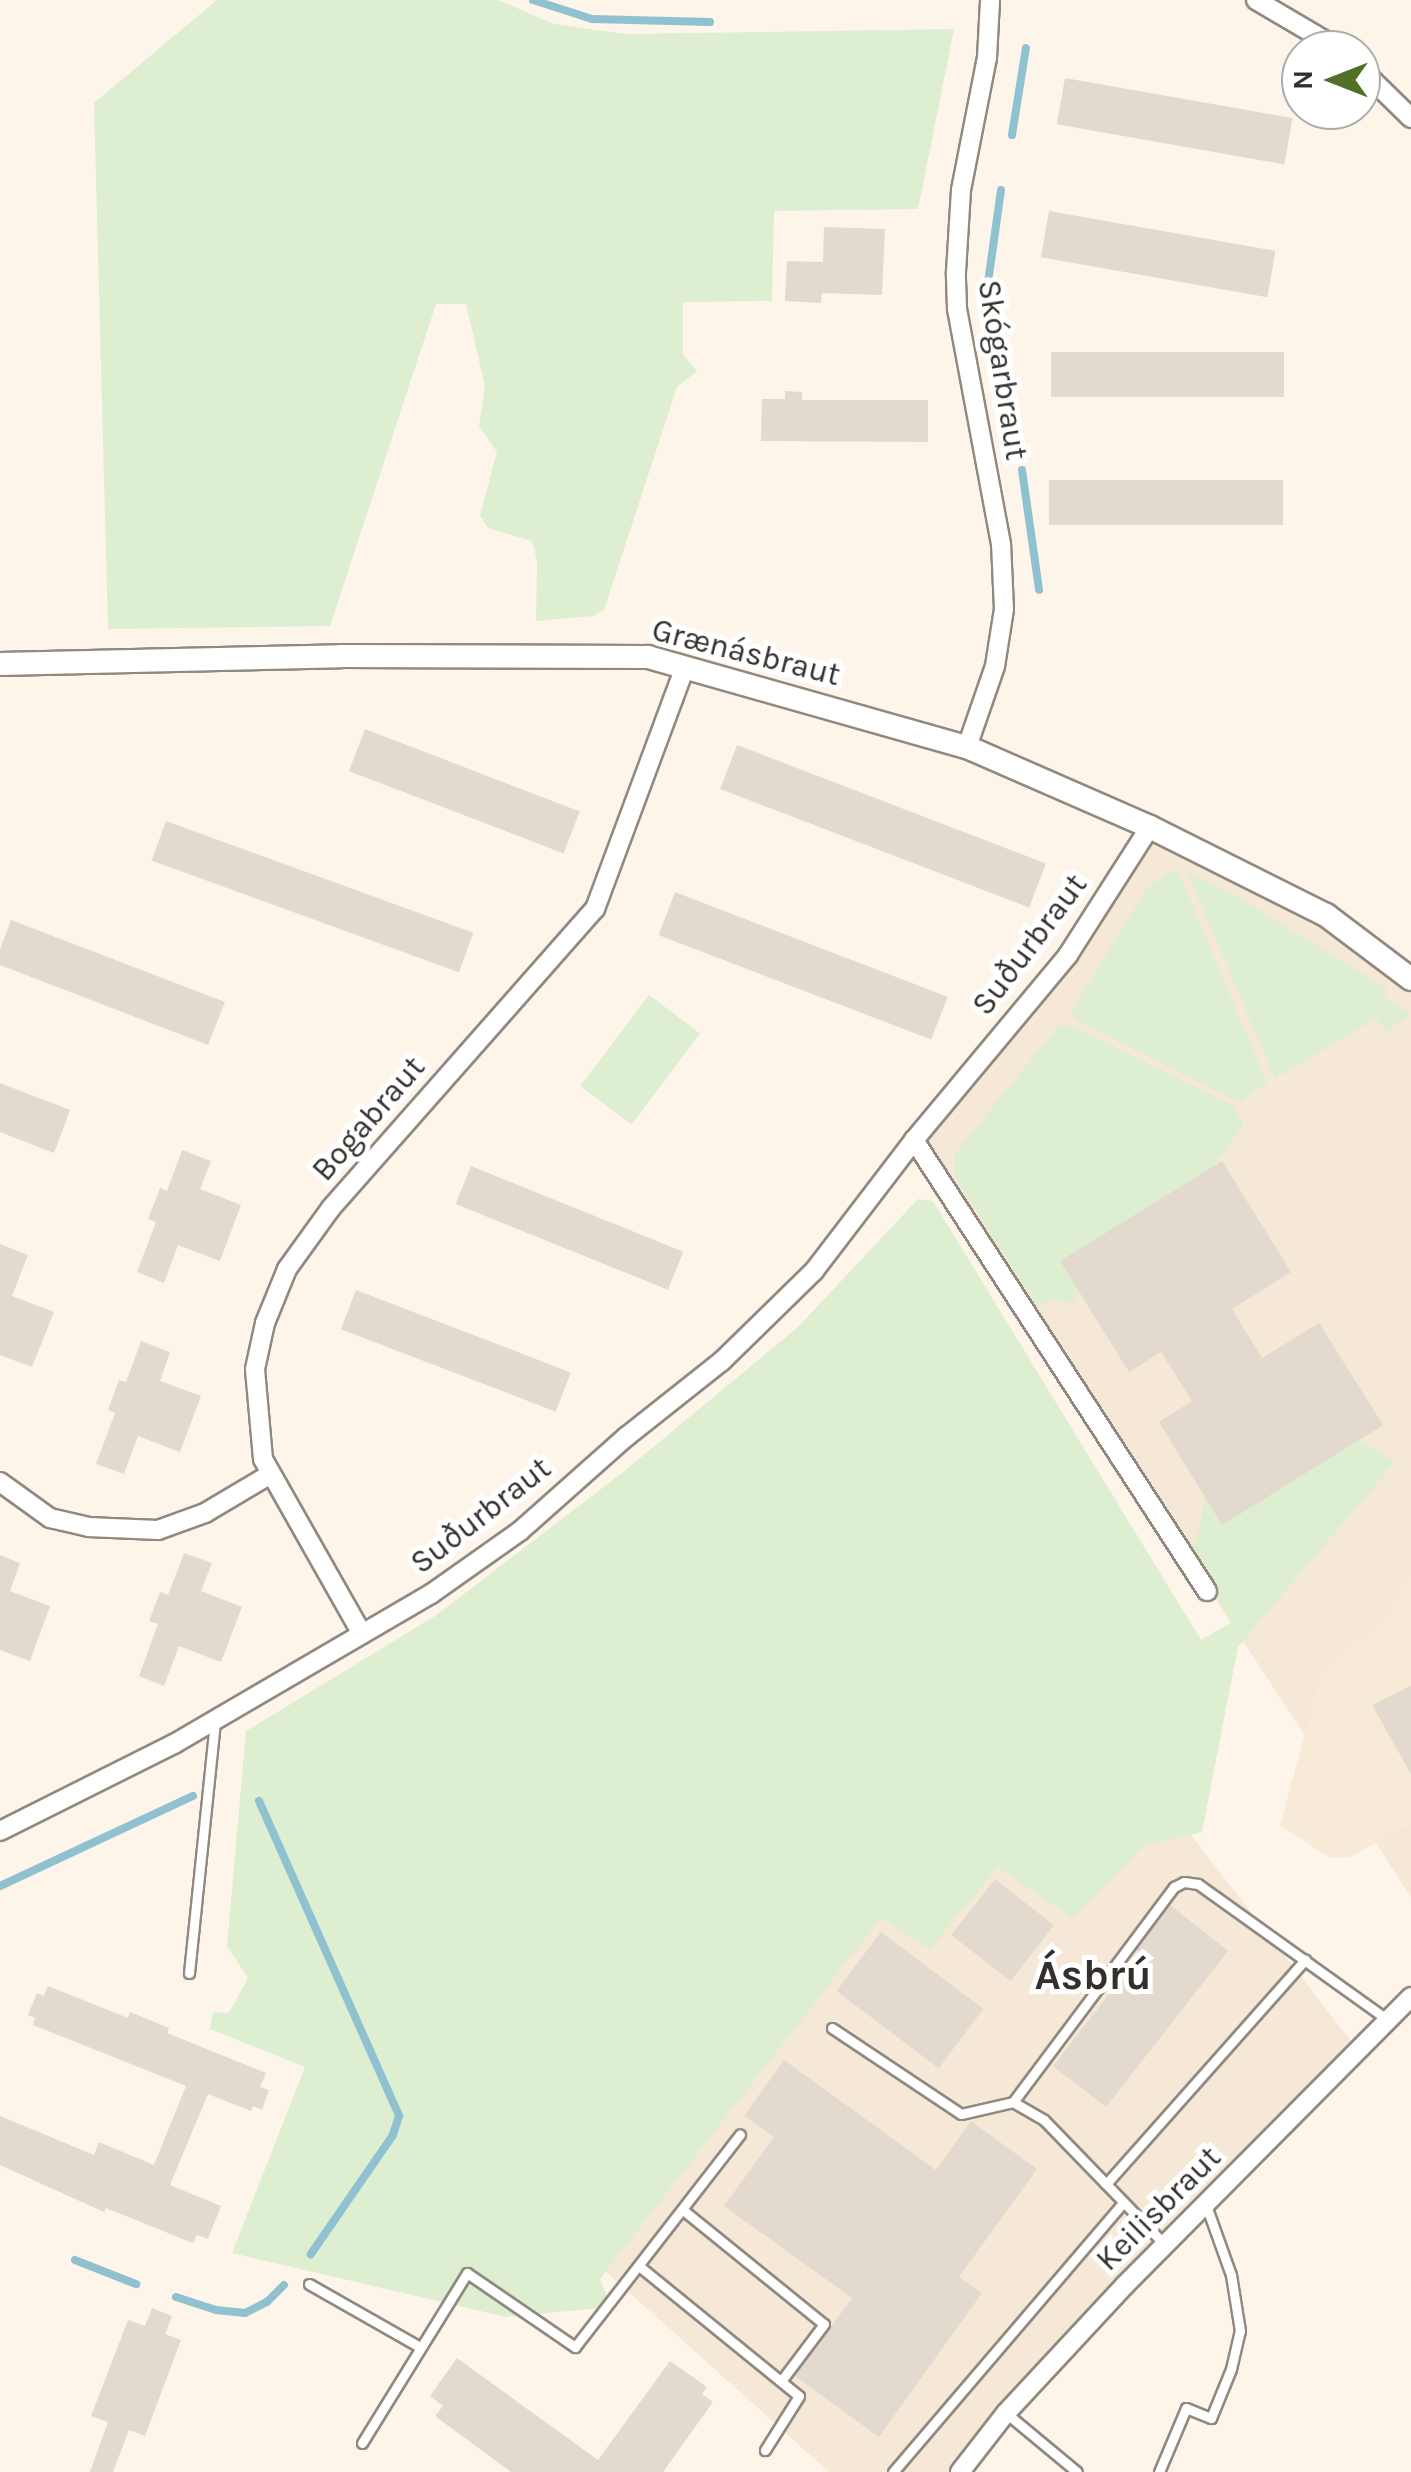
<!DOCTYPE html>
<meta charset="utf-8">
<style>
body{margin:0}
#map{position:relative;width:1411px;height:2472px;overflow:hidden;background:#fef5ea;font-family:Karla,sans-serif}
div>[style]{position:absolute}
.built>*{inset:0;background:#f5e8d6}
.education>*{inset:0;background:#f7ebd7}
.green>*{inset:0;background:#deeed1;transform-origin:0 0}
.stream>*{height:8px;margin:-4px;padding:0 4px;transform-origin:4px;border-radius:4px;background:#8fc1d1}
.building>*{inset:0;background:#e2dacf;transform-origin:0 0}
.roads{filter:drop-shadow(2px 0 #91897f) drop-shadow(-2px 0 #91897f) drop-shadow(0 2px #91897f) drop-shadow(0 -2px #91897f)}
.service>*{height:9px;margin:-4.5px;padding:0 4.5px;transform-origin:4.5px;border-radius:4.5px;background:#fff}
.minor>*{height:18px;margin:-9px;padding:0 9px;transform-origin:9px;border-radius:9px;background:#fff}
.tertiary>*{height:22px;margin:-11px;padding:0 11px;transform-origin:11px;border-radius:11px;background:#fff}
span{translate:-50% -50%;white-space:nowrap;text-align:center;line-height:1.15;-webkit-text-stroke:10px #fff;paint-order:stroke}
.street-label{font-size:32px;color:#33302c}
.district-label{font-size:42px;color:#33302c;font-weight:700}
.north{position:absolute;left:1281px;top:30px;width:100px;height:100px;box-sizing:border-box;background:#fff;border:2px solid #adacab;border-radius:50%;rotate:270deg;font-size:28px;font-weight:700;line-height:40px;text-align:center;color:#33302c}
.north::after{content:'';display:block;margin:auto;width:35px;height:45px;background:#517128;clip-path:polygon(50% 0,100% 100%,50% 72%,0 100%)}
</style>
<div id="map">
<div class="built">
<div style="clip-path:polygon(1150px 827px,1326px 915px,1411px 979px,1411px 1897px,914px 1140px,1068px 955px)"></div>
<div style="clip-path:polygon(1073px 1683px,1351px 2041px,1206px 2205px,952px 2472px,829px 2472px,583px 2251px)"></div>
</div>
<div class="education">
<div style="clip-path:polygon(1411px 1569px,1411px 1824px,1350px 1857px,1330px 1858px,1280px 1825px,1321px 1676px,1393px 1607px)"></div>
</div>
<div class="green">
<div style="clip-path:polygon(217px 0,498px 0,554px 24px,625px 34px,954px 29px,918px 209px,774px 211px,772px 301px,683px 302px,683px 354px,697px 371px,677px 387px,604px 610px,593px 616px,536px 621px,537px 560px,532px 541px,488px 528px,480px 516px,497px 452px,479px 426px,485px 386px,466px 304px,436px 304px,330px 626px,108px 629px,94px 103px)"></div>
<div style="clip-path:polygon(1177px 868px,1267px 1083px,1239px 1103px,1076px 1019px,1071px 1011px,1148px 887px)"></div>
<div style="clip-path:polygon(1187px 872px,1238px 897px,1387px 989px,1384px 997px,1411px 1014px,1386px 1032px,1376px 1018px,1275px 1079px)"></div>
<div style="left:649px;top:995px;width:64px;height:114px;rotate:37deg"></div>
<div style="clip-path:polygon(1059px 1025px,1073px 1026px,1234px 1106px,1243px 1125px,1214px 1166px,1061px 1262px,1078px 1291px,1073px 1303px,1048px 1300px,1038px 1308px,955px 1177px,954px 1155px)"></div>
<div style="clip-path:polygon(918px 1199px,933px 1201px,1201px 1640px,1232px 1622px,1193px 1559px,1191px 1548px,1200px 1528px,1204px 1496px,1359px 1440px,1395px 1462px,1238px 1647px,1202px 1832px,1143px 1846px,1072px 1918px,998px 1867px,930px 1949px,881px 1918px,600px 2279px,607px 2296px,601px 2308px,506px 2317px,232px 2253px,305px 2067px,210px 2029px,213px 2012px,229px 2013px,248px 1978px,227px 1946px,246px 1731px,435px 1616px,622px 1473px,798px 1327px)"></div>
</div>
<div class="stream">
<div style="left:533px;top:0;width:62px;rotate:17.9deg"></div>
<div style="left:592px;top:19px;width:118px;rotate:1.5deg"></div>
<div style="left:1012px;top:135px;width:88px;rotate:-80.9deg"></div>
<div style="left:1001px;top:190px;width:93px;rotate:98deg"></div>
<div style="left:988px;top:282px;width:140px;rotate:78.4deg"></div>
<div style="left:1022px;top:470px;width:121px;rotate:81.9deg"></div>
<div style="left:259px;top:1801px;width:345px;rotate:66deg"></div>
<div style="left:399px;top:2116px;width:20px;rotate:108deg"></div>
<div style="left:393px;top:2135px;width:145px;rotate:124.6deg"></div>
<div style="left:0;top:1886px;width:213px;rotate:-25deg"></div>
<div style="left:75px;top:2260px;width:66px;rotate:21.5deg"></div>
<div style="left:176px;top:2297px;width:42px;rotate:18deg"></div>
<div style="left:216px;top:2310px;width:29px;rotate:6deg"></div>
<div style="left:245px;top:2313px;width:25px;rotate:-27deg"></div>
<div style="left:267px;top:2302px;width:24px;rotate:-45deg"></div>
</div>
<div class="building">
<div style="left:1065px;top:78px;width:231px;height:47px;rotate:10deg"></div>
<div style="left:1049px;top:211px;width:230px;height:47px;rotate:10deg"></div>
<div style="clip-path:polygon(824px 227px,885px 229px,882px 295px,822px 293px,821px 303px,785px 301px,787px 261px,823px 262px)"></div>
<div style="left:1284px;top:352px;width:45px;height:233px;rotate:90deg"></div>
<div style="clip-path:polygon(785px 391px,802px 392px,802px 400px,928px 400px,928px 442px,761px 441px,762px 399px,785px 399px)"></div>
<div style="left:1049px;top:480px;width:234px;height:45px"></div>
<div style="left:365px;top:729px;width:230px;height:45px;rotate:21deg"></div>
<div style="left:737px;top:745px;width:331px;height:47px;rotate:21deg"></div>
<div style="left:166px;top:821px;width:327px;height:42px;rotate:20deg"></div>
<div style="left:675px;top:892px;width:292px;height:46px;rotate:21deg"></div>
<div style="clip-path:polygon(11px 920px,225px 1002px,208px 1045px,0 965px,0 949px)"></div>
<div style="clip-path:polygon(0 1083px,70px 1110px,54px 1153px,0 1132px)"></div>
<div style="clip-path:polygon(182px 1150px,211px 1161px,200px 1189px,241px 1205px,220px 1261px,178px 1245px,164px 1283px,137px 1272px,156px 1222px,148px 1219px,160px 1188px,167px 1191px)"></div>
<div style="clip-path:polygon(1222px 1161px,1291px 1272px,1232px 1309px,1262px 1358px,1319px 1323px,1383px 1425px,1222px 1525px,1159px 1422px,1192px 1401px,1161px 1352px,1129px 1372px,1060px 1261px)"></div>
<div style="left:471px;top:1166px;width:229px;height:41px;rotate:22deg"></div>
<div style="clip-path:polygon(0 1244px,28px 1255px,12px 1296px,54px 1312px,32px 1367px,0 1355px)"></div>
<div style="left:356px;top:1290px;width:230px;height:42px;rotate:21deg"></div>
<div style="clip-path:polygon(141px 1341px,170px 1352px,160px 1381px,201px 1396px,180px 1452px,138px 1436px,124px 1474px,96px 1464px,115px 1413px,108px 1410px,119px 1380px,126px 1382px)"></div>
<div style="clip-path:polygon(184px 1553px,212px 1563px,201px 1591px,242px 1607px,221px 1662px,179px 1646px,164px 1686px,139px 1676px,158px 1624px,149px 1621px,160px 1592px,168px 1595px)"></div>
<div style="clip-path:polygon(0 1555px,20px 1563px,10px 1591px,50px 1606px,30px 1661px,0 1650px)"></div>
<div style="clip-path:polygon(1411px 1686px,1411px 1774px,1372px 1705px)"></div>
<div style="left:995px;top:1879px;width:75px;height:71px;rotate:38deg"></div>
<div style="clip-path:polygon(1170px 1905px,1228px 1951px,1106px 2107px,1053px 2066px,1141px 1953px,1137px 1950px)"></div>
<div style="left:881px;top:1932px;width:128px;height:74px;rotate:37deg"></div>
<div style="clip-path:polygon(48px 1986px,128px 2018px,130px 2012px,169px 2028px,167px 2033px,266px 2073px,260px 2087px,269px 2090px,262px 2110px,253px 2106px,251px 2111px,208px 2094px,170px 2185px,221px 2206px,208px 2239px,197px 2235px,193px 2243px,106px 2208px,104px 2212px,0 2165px,0 2116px,94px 2155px,99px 2142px,154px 2165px,186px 2086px,33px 2025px,35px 2018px,28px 2015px,37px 1993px,44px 1996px)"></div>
<div style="clip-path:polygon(784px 2060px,936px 2170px,971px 2121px,1037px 2169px,959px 2277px,982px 2293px,879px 2437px,795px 2376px,852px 2298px,724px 2206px,774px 2137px,744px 2116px)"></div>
<div style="clip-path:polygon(152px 2308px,172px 2316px,165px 2334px,181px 2340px,145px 2436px,129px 2430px,113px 2472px,90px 2472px,108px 2422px,91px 2416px,128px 2320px,145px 2326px)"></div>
<div style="clip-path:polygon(457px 2358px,598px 2460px,670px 2361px,707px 2387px,702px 2394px,713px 2402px,663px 2472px,511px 2472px,435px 2416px,443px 2406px,430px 2396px)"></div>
</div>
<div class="roads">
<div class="service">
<div style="left:189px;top:1973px;width:251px;rotate:-84.1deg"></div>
<div style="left:832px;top:2028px;width:155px;rotate:33.7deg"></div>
<div style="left:961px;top:2114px;width:53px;rotate:-13deg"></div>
<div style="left:1013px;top:2102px;width:36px;rotate:30deg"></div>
<div style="left:1044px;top:2120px;width:174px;rotate:45.9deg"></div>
<div style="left:1013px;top:2102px;width:269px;rotate:-53.2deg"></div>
<div style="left:1174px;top:1887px;width:11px;rotate:-27deg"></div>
<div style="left:1184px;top:1882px;width:14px;rotate:8deg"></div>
<div style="left:1198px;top:1884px;width:234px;rotate:35.6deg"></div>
<div style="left:1106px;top:2184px;width:300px;rotate:-48.4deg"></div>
<div style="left:683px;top:2210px;width:181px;rotate:39deg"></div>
<div style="left:824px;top:2324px;width:71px;rotate:127deg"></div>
<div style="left:639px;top:2266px;width:206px;rotate:39.1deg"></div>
<div style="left:799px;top:2396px;width:64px;rotate:122.2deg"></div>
<div style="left:309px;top:2284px;width:128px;rotate:29.6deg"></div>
<div style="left:1006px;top:2413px;width:92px;rotate:39.7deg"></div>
<div style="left:362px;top:2443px;width:200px;rotate:-58.3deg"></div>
<div style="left:467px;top:2273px;width:131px;rotate:34.4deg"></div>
<div style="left:575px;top:2347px;width:269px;rotate:-52.2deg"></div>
<div style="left:893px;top:2472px;width:355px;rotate:-49.5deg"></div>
<div style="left:1159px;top:2472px;width:69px;rotate:-67.1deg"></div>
<div style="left:1186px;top:2408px;width:27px;rotate:22deg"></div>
<div style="left:1211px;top:2418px;width:53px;rotate:-67.8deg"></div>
<div style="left:1231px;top:2369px;width:39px;rotate:-77deg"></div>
<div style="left:1240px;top:2331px;width:57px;rotate:-99.1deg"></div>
<div style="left:1231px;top:2275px;width:74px;rotate:-109.7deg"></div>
</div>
<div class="minor">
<div style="left:1256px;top:0;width:99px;rotate:30.5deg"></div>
<div style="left:1361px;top:69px;width:70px;rotate:44.4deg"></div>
<div style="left:967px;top:747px;width:86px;rotate:-70.9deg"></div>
<div style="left:995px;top:666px;width:58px;rotate:-81deg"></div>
<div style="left:1004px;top:609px;width:65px;rotate:-92.6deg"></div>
<div style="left:1001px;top:544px;width:240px;rotate:-100.6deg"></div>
<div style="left:957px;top:308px;width:36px;rotate:-92deg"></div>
<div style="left:956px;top:272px;width:82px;rotate:-86.5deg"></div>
<div style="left:961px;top:190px;width:135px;rotate:-78.9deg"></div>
<div style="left:987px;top:58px;width:58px;rotate:-87deg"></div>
<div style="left:914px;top:1140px;width:538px;rotate:56.99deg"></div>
<div style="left:0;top:1482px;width:62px;rotate:35.8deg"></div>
<div style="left:50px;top:1518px;width:39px;rotate:13deg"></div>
<div style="left:88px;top:1527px;width:70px;rotate:2.5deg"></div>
<div style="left:158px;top:1530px;width:50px;rotate:-19.9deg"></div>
<div style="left:205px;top:1513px;width:74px;rotate:-30.7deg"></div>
<div style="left:362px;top:1634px;width:201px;rotate:-119.5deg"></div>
<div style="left:263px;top:1459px;width:90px;rotate:-95.1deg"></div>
<div style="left:255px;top:1369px;width:47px;rotate:-77.7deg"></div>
<div style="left:265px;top:1323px;width:58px;rotate:-67.8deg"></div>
<div style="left:287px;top:1269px;width:75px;rotate:-54.2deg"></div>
<div style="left:331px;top:1208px;width:399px;rotate:-48.6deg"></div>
<div style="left:595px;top:909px;width:258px;rotate:-69.6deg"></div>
<div style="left:0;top:1831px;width:195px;rotate:-26.6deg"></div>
<div style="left:174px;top:1744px;width:298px;rotate:-30.3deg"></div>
<div style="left:431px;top:1594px;width:109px;rotate:-35.3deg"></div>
<div style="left:520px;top:1531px;width:142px;rotate:-41.6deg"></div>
<div style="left:626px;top:1437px;width:122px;rotate:-38.4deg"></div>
<div style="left:722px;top:1361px;width:129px;rotate:-44.4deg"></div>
<div style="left:814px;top:1271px;width:165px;rotate:-52.6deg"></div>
<div style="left:914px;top:1140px;width:241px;rotate:-50.2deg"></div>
<div style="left:1068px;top:955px;width:152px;rotate:-57.4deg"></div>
<div style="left:960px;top:2472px;width:75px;rotate:-52.1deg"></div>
<div style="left:1006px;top:2413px;width:175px;rotate:-47.1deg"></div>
<div style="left:1125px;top:2285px;width:406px;rotate:-45.2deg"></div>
</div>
<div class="tertiary">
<div style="left:0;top:664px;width:341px;rotate:-1.3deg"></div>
<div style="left:341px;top:656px;width:307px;rotate:0.2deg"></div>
<div style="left:648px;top:657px;width:331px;rotate:15.8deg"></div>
<div style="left:967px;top:747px;width:200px;rotate:23.6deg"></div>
<div style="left:1150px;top:827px;width:197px;rotate:26.6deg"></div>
<div style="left:1326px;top:915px;width:106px;rotate:37deg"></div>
</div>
</div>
<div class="street-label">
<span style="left:1002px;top:370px;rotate:81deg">Skógarbraut</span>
<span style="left:746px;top:653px;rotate:14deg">Grænásbraut</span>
<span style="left:1030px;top:945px;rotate:-53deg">Suðurbraut</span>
<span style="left:369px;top:1119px;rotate:-49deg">Bogabraut</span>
<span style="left:481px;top:1516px;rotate:-38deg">Suðurbraut</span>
<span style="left:1159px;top:2209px;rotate:-45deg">Keilisbraut</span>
</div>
<div class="district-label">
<span style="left:1093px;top:1975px">Ásbrú</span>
</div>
<div class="north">N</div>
</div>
